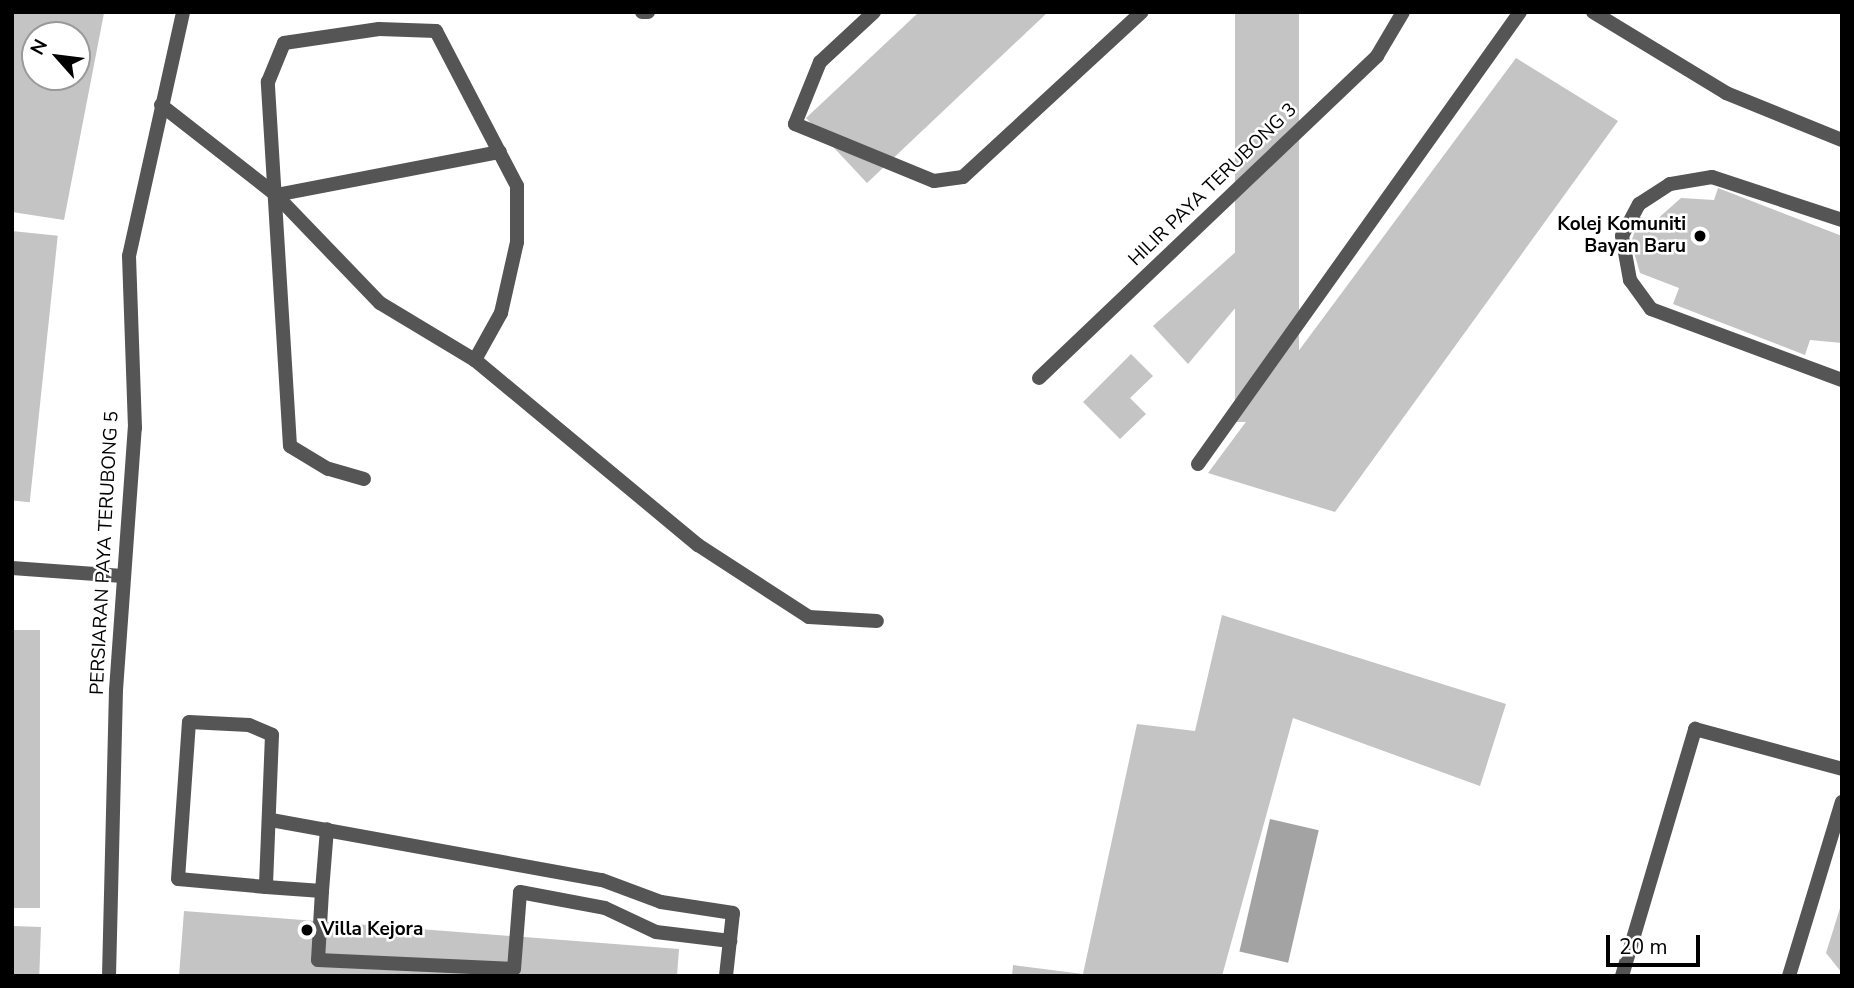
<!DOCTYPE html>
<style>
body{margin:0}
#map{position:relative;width:1854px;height:988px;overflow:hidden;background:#fff;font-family:"Nunito Sans",sans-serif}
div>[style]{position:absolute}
.water>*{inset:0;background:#a3a3a3;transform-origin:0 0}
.building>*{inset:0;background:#c4c4c4;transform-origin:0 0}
.lane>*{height:14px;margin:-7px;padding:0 7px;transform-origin:7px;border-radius:7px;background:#555}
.street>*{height:14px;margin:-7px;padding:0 7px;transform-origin:7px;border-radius:7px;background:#555}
.dots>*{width:19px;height:19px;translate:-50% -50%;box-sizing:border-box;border:4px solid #fff;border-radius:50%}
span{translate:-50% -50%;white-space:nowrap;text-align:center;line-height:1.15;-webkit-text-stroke:5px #fff;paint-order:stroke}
.street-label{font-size:19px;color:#000}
.poi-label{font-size:19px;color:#000;font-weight:700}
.right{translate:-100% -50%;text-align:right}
.left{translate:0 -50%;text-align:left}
.frame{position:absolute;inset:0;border:14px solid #000;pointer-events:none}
.north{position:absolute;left:21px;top:21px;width:70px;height:70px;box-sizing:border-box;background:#fff;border:2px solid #999;border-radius:50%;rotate:298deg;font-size:19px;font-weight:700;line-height:28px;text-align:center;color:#000}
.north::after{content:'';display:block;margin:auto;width:24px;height:32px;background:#000;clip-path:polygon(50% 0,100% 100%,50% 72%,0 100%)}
.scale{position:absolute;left:1606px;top:935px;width:94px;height:32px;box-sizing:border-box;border:4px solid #000;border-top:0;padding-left:9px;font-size:21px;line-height:24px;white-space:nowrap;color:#000;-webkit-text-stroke:5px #fff;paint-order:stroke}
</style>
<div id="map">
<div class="water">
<div style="left:1270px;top:819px;width:50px;height:136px;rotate:13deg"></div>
</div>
<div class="building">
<div style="clip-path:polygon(evenodd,12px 12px,104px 13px,64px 220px,12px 212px,12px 12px,35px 35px,77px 35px,77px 77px,35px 77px,35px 35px)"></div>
<div style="clip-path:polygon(919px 12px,1048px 12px,867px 183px,806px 118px)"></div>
<div style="left:1235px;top:12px;width:64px;height:410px"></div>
<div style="clip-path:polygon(1516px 58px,1618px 121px,1335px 512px,1208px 473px)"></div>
<div style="clip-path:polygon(1718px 188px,1842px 236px,1842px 343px,1810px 340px,1805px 355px,1673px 304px,1679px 288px,1640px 273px,1631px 242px,1640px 217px,1654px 222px,1681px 198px,1714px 200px)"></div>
<div style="left:12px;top:231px;width:46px;height:268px;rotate:6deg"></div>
<div style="clip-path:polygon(1259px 231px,1280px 255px,1188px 364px,1153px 326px)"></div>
<div style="clip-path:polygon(1131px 354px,1153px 376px,1130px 398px,1146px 414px,1120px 439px,1083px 402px)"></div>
<div style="clip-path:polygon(1222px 615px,1506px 704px,1480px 786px,1293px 718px,1222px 976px,1012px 976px,1013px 965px,1083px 974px,1137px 724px,1195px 731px)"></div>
<div style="left:40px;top:630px;width:278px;height:28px;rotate:90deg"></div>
<div style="clip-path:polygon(1841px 905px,1842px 905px,1842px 973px,1826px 953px)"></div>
<div style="clip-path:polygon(184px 911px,679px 949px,677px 976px,179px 976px)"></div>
<div style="left:12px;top:926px;width:29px;height:50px;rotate:2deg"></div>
</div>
<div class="lane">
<div style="left:642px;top:12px;width:6px"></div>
<div style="left:874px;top:12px;width:74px;rotate:137.2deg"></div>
<div style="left:820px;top:62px;width:67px;rotate:112deg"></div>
<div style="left:795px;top:124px;width:150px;rotate:22.3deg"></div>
<div style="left:934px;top:181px;width:29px;rotate:-8deg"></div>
<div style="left:963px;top:177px;width:243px;rotate:-42.7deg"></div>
<div style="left:161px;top:105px;width:146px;rotate:38deg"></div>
<div style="left:276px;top:195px;width:150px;rotate:46.1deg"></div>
<div style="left:380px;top:303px;width:111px;rotate:31deg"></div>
<div style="left:475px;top:360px;width:290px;rotate:39.7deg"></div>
<div style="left:698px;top:545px;width:132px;rotate:33deg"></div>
<div style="left:809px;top:617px;width:68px;rotate:3.4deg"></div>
<div style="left:276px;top:195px;width:228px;rotate:-10.9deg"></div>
<div style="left:1842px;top:220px;width:137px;rotate:-161.7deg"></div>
<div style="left:1712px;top:177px;width:43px;rotate:170.5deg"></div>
<div style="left:1670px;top:184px;width:37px;rotate:147deg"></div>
<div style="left:1639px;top:204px;width:36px;rotate:118deg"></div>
<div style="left:1622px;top:236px;width:45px;rotate:79.7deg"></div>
<div style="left:1630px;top:280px;width:36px;rotate:54deg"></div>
<div style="left:1651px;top:309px;width:204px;rotate:20.4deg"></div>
<div style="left:1198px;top:464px;width:555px;rotate:-54.53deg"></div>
<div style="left:364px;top:479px;width:37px;rotate:-164deg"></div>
<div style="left:328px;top:469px;width:44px;rotate:-148.8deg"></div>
<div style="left:290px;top:446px;width:365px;rotate:-93.5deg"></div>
<div style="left:268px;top:82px;width:42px;rotate:-67.7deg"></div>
<div style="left:284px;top:43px;width:96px;rotate:-8.4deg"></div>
<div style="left:379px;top:29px;width:57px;rotate:2deg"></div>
<div style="left:436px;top:31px;width:175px;rotate:62.4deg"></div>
<div style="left:517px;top:186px;width:56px;rotate:90deg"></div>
<div style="left:517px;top:242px;width:73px;rotate:102.7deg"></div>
<div style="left:501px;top:313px;width:54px;rotate:119deg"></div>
<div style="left:189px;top:722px;width:60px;rotate:2.9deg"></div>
<div style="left:249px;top:725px;width:25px;rotate:23deg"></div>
<div style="left:272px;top:735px;width:152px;rotate:92.3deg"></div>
<div style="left:266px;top:887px;width:88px;rotate:-174.8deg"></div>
<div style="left:178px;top:879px;width:157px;rotate:-86deg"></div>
<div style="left:271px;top:820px;width:336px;rotate:10.3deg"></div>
<div style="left:602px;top:880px;width:63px;rotate:20.4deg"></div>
<div style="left:661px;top:902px;width:73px;rotate:8.7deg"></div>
<div style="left:266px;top:887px;width:56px;rotate:4.1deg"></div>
<div style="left:322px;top:891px;width:69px;rotate:93.3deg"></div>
<div style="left:318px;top:960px;width:196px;rotate:2.6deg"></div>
<div style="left:514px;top:969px;width:77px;rotate:-85.5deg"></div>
<div style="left:520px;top:892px;width:86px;rotate:10.7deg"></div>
<div style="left:605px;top:908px;width:56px;rotate:25.2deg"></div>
<div style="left:656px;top:932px;width:75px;rotate:6.9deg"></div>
<div style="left:322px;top:891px;width:62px;rotate:-85.4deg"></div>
<div style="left:1622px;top:976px;width:258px;rotate:-73.5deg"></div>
<div style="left:1695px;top:729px;width:152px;rotate:15.2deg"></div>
</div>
<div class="street">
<div style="left:1593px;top:12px;width:156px;rotate:31.3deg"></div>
<div style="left:1726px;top:93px;width:125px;rotate:22.1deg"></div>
<div style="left:1039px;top:378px;width:467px;rotate:-43.6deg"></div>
<div style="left:1377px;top:56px;width:51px;rotate:-59.4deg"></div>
<div style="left:12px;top:568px;width:111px;rotate:4.1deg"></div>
<div style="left:109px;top:976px;width:286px;rotate:-88.6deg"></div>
<div style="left:116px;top:690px;width:263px;rotate:-85.9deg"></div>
<div style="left:135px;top:428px;width:172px;rotate:-92deg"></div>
<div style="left:129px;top:256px;width:250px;rotate:-77.5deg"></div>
<div style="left:726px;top:976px;width:63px;rotate:-83.7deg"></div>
<div style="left:1789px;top:976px;width:182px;rotate:-73.1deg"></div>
</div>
<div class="dots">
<div style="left:1700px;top:236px;background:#000"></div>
<div style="left:307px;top:930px;background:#000"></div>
</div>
<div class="street-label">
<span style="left:1213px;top:185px;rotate:-44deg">HILIR PAYA TERUBONG 3</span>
<span style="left:105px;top:553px;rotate:-87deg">PERSIARAN PAYA TERUBONG 5</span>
</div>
<div class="poi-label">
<span class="right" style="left:1686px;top:236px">Kolej Komuniti<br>Bayan Baru</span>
<span class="left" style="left:321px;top:930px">Villa Kejora</span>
</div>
<div class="frame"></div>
<div class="north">N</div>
<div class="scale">20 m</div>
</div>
